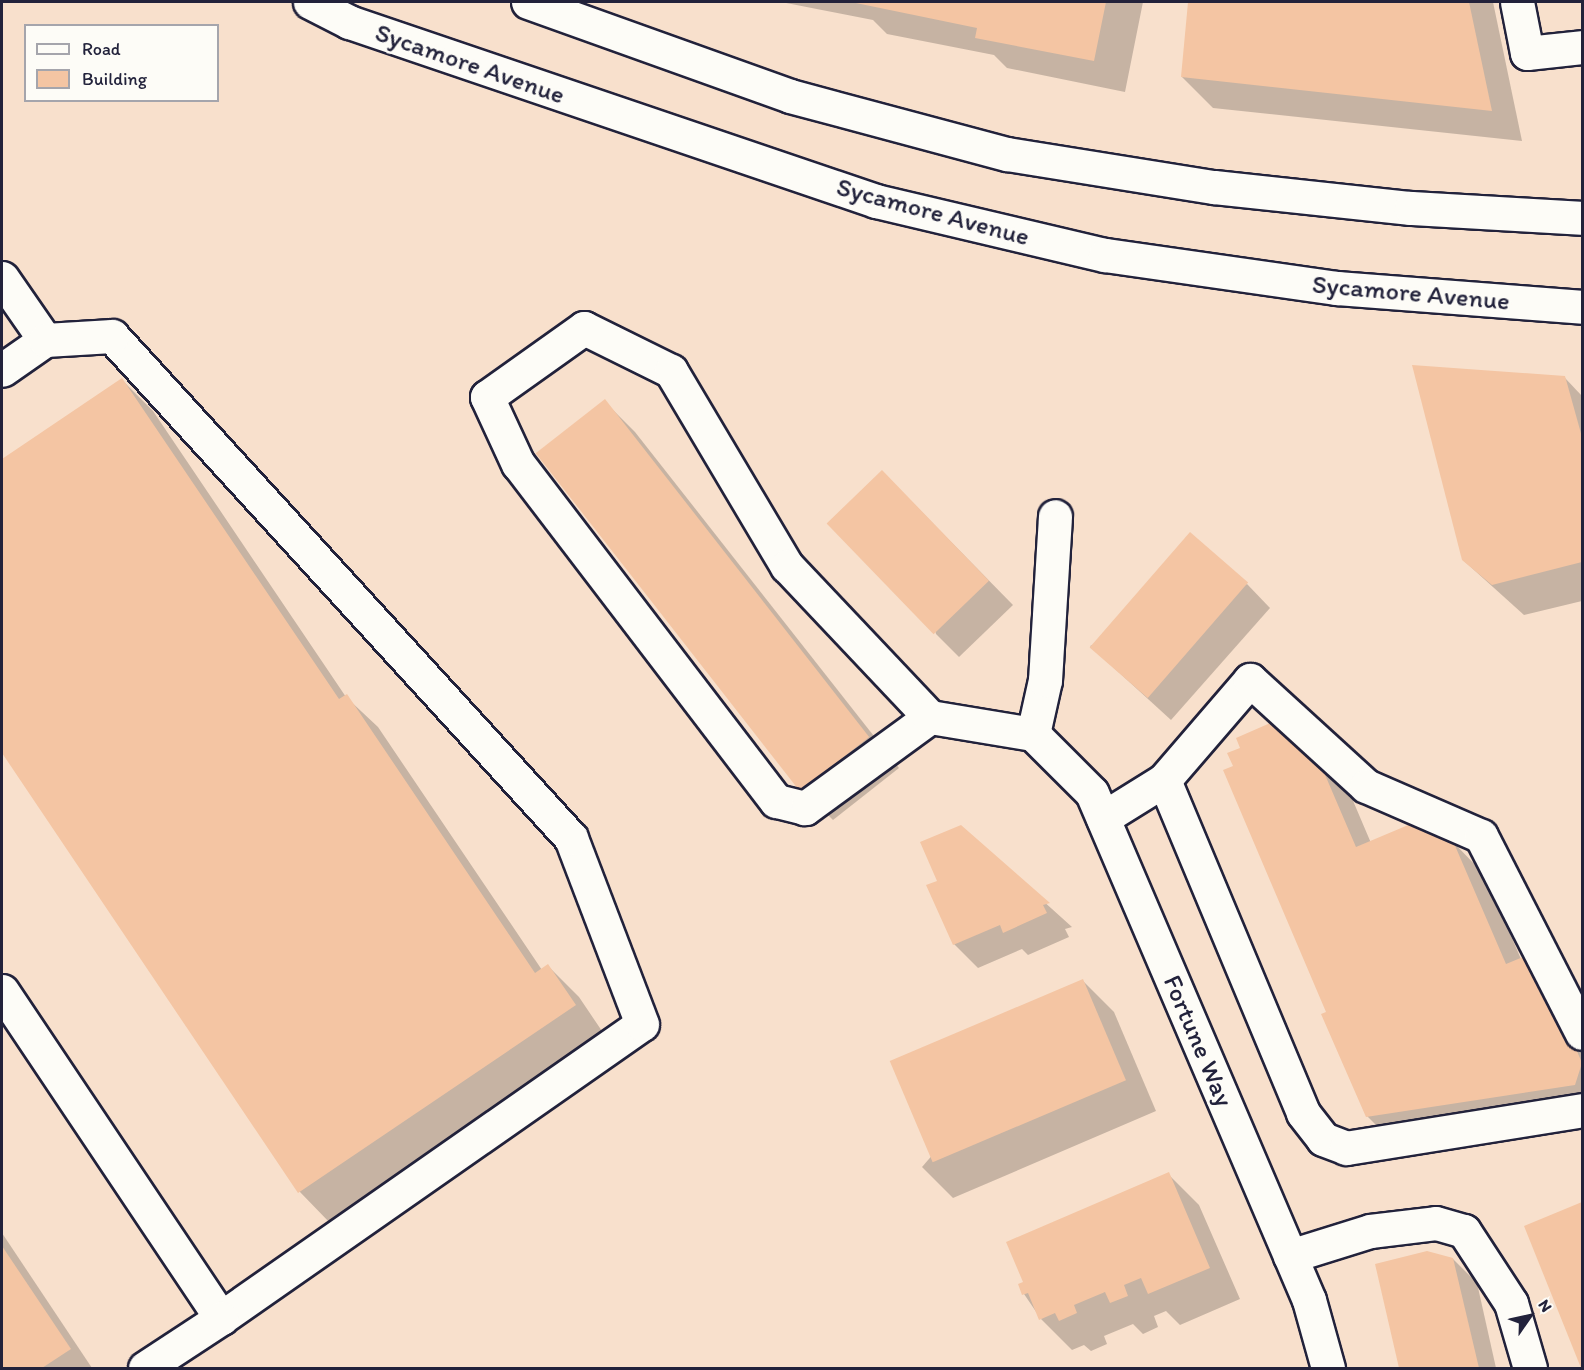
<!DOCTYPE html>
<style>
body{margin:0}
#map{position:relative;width:1584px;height:1370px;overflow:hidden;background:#faecde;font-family:Itim,sans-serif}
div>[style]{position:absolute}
.built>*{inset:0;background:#f8e0cc}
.shadow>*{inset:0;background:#0003}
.building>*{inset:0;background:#f4c5a3;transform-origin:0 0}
.roads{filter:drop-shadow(2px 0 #22223b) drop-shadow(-2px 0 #22223b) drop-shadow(0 2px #22223b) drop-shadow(0 -2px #22223b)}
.minor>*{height:33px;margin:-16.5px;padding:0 16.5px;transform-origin:16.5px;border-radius:16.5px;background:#fdfcf7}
.major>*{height:33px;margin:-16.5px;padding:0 16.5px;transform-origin:16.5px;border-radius:16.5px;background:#fdfcf7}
span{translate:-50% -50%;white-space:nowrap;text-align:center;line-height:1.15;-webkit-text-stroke:5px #fdfcf7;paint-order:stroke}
.street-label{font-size:26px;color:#22223b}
.frame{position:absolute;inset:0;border:3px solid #22223b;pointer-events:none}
.legend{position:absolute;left:24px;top:24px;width:195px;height:78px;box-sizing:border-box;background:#fdfcf7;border:2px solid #a5a5ac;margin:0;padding:8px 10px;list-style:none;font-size:18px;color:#22223b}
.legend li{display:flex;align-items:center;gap:12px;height:30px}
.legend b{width:30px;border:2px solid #a5a5ac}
.north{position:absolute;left:1500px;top:1286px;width:60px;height:60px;-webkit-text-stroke:4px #fdfcf7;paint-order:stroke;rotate:56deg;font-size:16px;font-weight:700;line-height:24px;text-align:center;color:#22223b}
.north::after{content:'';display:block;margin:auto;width:21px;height:27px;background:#22223b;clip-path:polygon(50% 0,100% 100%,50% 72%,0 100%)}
</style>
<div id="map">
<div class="built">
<div style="clip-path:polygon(evenodd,2px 2px,1582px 2px,1582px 1368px,2px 1368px,2px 2px,26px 26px,218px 26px,218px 100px,26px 100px,26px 26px)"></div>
</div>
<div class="shadow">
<div style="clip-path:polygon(781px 2px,1143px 2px,1125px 92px,1007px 68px,994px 55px,887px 34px,873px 20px)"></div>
<div style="clip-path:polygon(1189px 2px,1493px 2px,1522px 141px,1213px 108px,1182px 77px)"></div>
<div style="clip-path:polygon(1565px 378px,1582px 396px,1582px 601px,1524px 615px,1463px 560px)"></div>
<div style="clip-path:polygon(122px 380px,153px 411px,346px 697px,378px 727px,542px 970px,548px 966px,579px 997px,606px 1037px,330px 1223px,300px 1192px,2px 750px,2px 461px)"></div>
<div style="clip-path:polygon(604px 401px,635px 432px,899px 768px,833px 820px,802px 789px)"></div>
<div style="clip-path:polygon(906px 496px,1013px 605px,959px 657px,936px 634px)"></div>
<div style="clip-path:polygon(1247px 584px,1270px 608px,1171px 720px,1090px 646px)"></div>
<div style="clip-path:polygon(1276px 722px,1348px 789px,1371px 843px,1453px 842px,1484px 874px,1521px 959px,1582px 1024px,1582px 1120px,1398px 1147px,1367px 1116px,1235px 767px,1242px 749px)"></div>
<div style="clip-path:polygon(961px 827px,1072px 927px,1065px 929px,1069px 937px,1028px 955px,1022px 949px,978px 968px,954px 944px,939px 881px)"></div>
<div style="clip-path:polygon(1083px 981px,1114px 1012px,1156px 1111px,953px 1198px,922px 1167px)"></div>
<div style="clip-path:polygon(1168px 1174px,1199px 1205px,1240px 1299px,1180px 1325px,1166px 1311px,1154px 1316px,1158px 1327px,1143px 1334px,1133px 1324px,1104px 1336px,1107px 1344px,1091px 1351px,1084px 1345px,1072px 1350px,1041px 1319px,1024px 1294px)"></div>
<div style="clip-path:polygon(1582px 1204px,1582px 1367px,1526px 1227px)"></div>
<div style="clip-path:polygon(2px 1233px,92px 1368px,2px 1368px)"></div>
<div style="clip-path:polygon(1453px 1259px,1477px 1283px,1496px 1368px,1400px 1368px,1377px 1265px)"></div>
</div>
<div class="building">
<div style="clip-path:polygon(851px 2px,1106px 2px,1094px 61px,975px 38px,977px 28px)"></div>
<div style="clip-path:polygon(1188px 2px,1469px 2px,1492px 111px,1181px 77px)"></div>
<div style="clip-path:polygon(1412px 365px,1565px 376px,1582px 437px,1582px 562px,1492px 585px,1462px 560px)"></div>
<div style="clip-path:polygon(122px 378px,339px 699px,347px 694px,535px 973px,548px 964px,576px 1005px,298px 1193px,2px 753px,2px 459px)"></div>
<div style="left:605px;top:399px;width:429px;height:88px;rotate:52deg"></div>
<div style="left:882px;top:470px;width:154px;height:77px;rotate:46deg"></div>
<div style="left:1190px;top:532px;width:77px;height:153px;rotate:41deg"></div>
<div style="clip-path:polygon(1277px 720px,1317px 756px,1356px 847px,1413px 823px,1453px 841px,1506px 964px,1535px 952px,1582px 1063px,1575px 1085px,1366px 1117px,1321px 1014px,1326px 1012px,1223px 770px,1233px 766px,1227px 753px,1240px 748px,1236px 738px)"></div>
<div style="clip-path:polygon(961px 825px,1050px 903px,1043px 905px,1047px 913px,1003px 933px,1000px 925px,953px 945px,926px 885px,937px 881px,920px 842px)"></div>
<div style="left:1083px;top:979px;width:110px;height:210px;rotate:67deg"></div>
<div style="clip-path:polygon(1169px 1172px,1210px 1268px,1148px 1294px,1141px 1278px,1124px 1285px,1128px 1296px,1110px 1303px,1105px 1292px,1074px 1305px,1077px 1313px,1059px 1321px,1055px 1313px,1039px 1320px,1028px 1293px,1022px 1295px,1018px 1284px,1023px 1282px,1006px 1242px)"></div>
<div style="clip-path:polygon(1582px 1202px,1582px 1368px,1581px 1368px,1524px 1226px)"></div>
<div style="clip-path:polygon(2px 1246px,71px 1349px,42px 1368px,2px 1368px)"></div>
<div style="clip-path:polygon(1427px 1251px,1453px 1258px,1479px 1368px,1399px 1368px,1375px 1264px)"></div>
</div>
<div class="roads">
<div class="minor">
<div style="left:1517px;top:2px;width:52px;rotate:78.9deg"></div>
<div style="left:1527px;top:53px;width:55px;rotate:-6.2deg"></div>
<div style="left:2px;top:278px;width:75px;rotate:55.3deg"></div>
<div style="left:45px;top:340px;width:52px;rotate:145.1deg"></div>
<div style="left:930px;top:717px;width:155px;rotate:143.9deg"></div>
<div style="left:805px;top:808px;width:30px;rotate:-166deg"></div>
<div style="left:776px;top:801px;width:424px;rotate:-127.4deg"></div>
<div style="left:518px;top:464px;width:74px;rotate:-114.8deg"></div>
<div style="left:487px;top:397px;width:119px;rotate:-35.4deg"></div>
<div style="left:584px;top:328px;width:97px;rotate:26.3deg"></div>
<div style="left:671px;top:371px;width:227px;rotate:59.3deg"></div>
<div style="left:787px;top:566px;width:208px;rotate:46.6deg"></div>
<div style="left:930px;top:717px;width:104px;rotate:9.4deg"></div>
<div style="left:1033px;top:734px;width:83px;rotate:45deg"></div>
<div style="left:1092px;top:793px;width:551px;rotate:66.83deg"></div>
<div style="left:1309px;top:1300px;width:71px;rotate:74.4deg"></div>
<div style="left:1033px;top:734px;width:55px;rotate:-77.5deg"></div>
<div style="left:1045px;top:680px;width:164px;rotate:-86.5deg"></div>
<div style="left:1164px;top:780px;width:361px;rotate:67.3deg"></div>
<div style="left:1303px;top:1113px;width:33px;rotate:52deg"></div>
<div style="left:1323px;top:1139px;width:25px;rotate:21deg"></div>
<div style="left:1346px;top:1148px;width:239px;rotate:-9.1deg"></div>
<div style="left:1103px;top:818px;width:72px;rotate:-31.9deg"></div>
<div style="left:1164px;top:780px;width:132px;rotate:-49.3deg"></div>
<div style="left:1250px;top:680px;width:157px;rotate:42.4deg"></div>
<div style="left:1366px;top:786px;width:125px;rotate:23.5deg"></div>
<div style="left:1481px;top:836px;width:221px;rotate:62.9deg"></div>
<div style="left:2px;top:991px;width:394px;rotate:56.2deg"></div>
<div style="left:221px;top:1318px;width:513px;rotate:-34.93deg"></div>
<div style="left:642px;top:1024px;width:199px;rotate:-110.9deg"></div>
<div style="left:571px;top:838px;width:680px;rotate:-132.44deg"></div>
<div style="left:112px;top:336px;width:67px;rotate:176.6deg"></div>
<div style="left:1290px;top:1256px;width:84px;rotate:-17.4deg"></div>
<div style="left:1370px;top:1231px;width:66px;rotate:-6.9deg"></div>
<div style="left:1436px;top:1223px;width:29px;rotate:16deg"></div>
<div style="left:1464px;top:1231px;width:86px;rotate:56.9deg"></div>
<div style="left:1511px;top:1303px;width:68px;rotate:73.7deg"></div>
<div style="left:145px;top:1368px;width:91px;rotate:-33.3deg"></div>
</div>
<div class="major">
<div style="left:310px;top:2px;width:44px;rotate:27.1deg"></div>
<div style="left:349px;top:22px;width:557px;rotate:18.76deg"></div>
<div style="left:876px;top:201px;width:235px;rotate:13.3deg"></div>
<div style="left:1105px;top:255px;width:234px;rotate:8.1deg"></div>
<div style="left:1337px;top:288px;width:246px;rotate:4.4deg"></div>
<div style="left:528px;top:2px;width:278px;rotate:19.7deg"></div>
<div style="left:790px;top:96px;width:225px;rotate:15deg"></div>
<div style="left:1007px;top:154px;width:210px;rotate:9.1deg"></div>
<div style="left:1214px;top:187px;width:198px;rotate:6.1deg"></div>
<div style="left:1411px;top:208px;width:171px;rotate:3.3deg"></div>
</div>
</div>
<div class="street-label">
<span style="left:470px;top:64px;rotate:19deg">Sycamore Avenue</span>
<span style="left:933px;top:212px;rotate:15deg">Sycamore Avenue</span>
<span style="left:1411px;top:293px;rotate:5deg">Sycamore Avenue</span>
<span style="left:1198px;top:1041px;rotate:67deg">Fortune Way</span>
</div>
<div class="frame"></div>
<ul class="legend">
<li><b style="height:8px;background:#fdfcf7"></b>Road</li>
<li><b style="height:16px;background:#f4c5a3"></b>Building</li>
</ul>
<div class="north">N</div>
</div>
